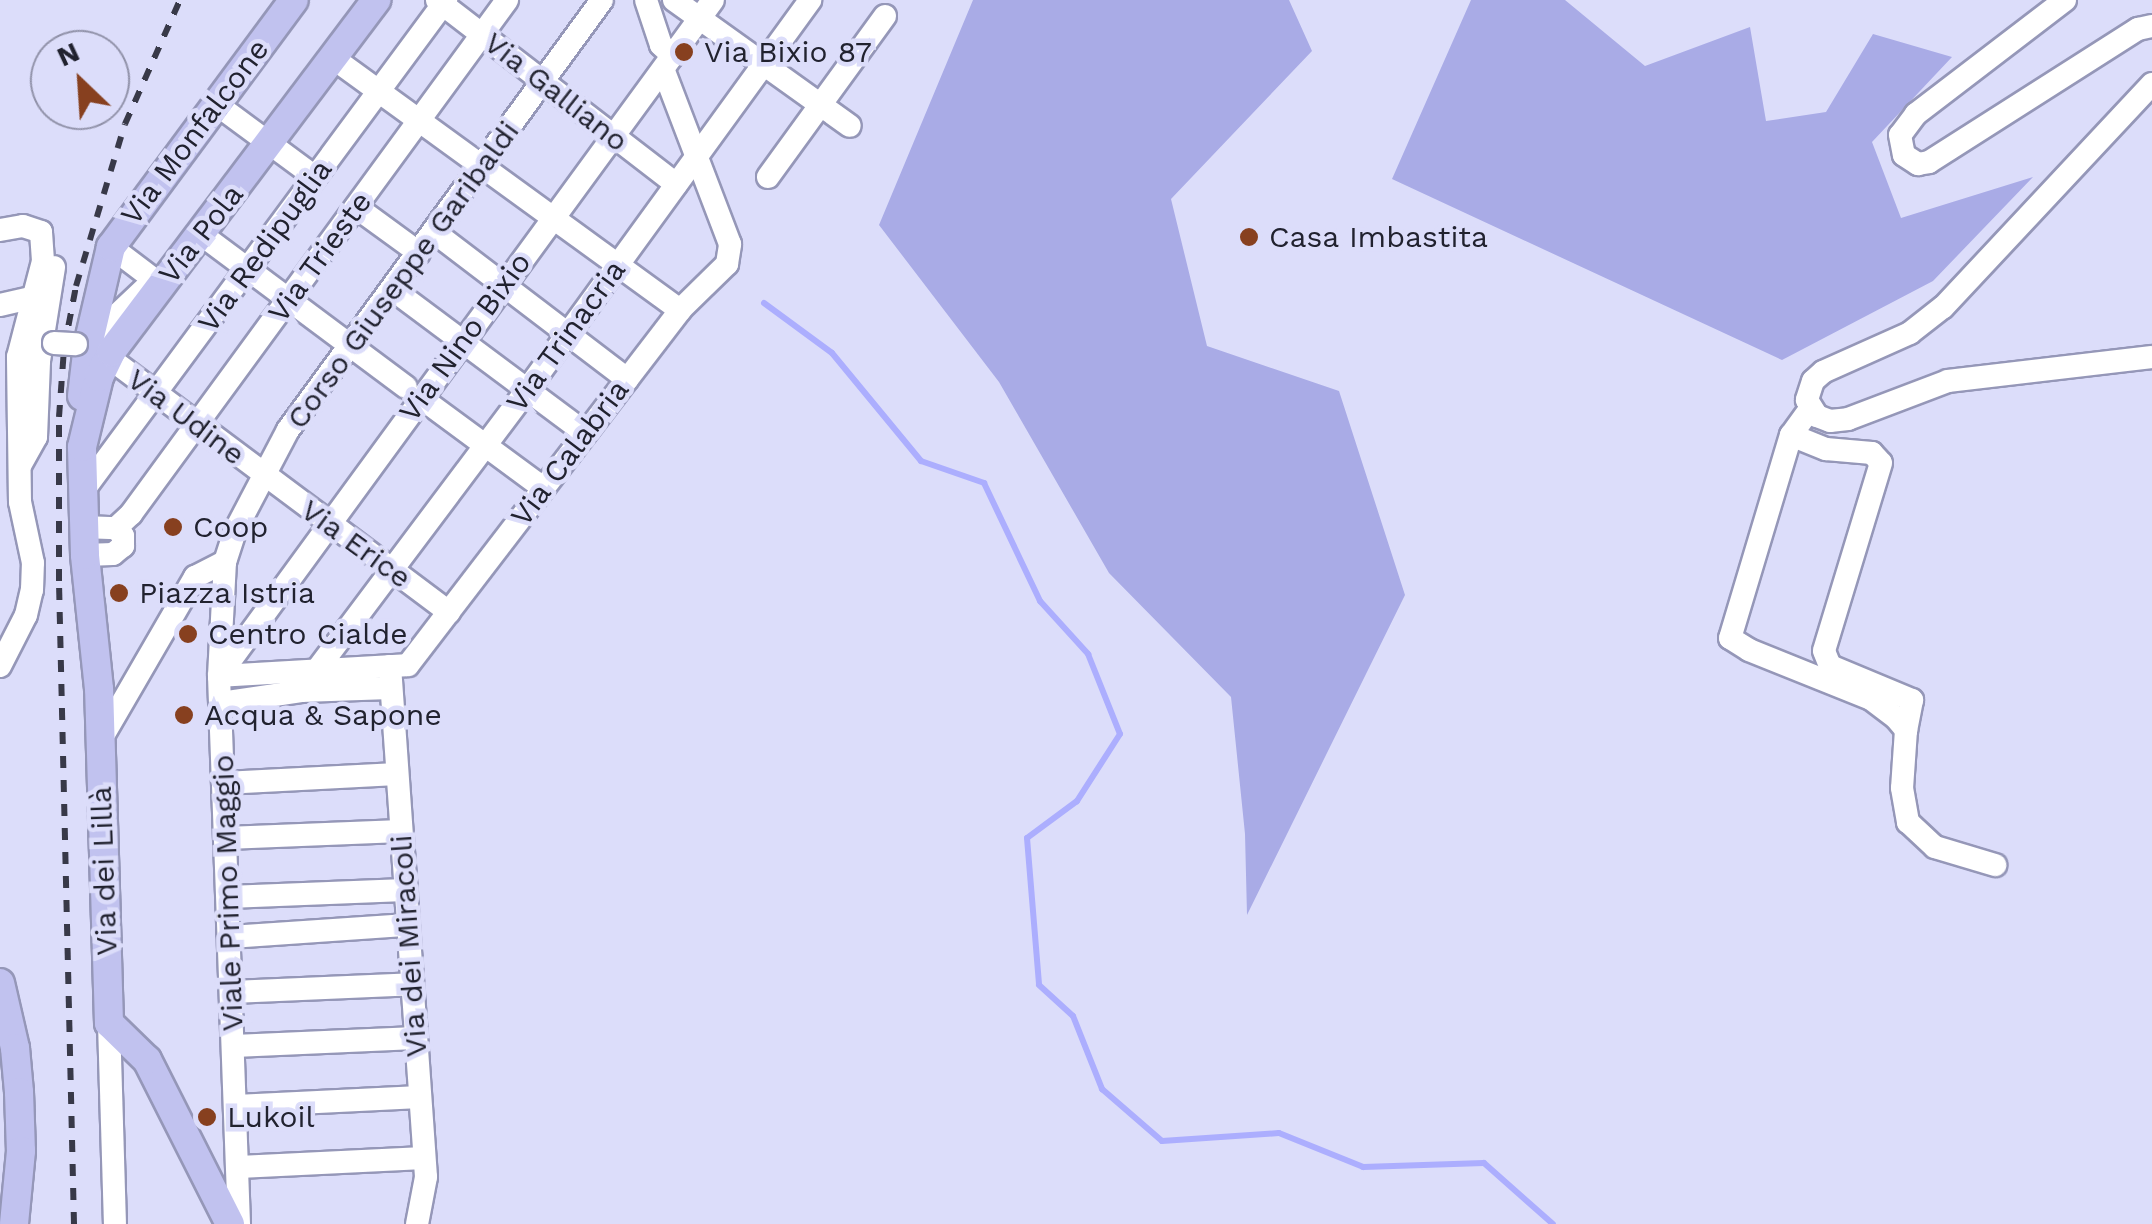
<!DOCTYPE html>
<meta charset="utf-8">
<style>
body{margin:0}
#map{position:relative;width:2152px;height:1224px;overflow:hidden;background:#dcddfa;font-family:"Work Sans",sans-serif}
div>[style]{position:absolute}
.green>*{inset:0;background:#a9abe6}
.stream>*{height:6px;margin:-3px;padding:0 3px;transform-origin:3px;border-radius:3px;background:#acaefe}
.roads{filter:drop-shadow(2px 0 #9597b8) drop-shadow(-2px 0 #9597b8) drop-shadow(0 2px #9597b8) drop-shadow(0 -2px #9597b8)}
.minor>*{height:22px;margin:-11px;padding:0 11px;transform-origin:11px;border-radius:11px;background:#fff}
.major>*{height:28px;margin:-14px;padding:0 14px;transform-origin:14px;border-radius:14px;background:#c1c2ef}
.rail>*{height:6px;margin-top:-3px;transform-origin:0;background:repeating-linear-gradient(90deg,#383948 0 12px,transparent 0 24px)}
.bridges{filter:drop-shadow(2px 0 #9597b8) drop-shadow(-2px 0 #9597b8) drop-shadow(0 2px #9597b8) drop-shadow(0 -2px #9597b8)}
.minor-bridge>*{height:22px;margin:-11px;padding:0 11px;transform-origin:11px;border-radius:11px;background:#fff}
.dots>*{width:28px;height:28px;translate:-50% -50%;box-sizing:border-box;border:5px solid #dcddfa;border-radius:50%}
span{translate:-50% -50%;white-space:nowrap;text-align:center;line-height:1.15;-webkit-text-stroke:9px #dcddfa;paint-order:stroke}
.poi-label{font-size:30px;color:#21222f}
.left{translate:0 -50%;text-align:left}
.street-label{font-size:30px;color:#21222f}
.north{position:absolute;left:30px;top:30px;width:100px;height:100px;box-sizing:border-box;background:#dcddfa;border:2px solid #9192a9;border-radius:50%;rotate:335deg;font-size:28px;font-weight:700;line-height:40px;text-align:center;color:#21222f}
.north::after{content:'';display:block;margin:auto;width:35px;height:45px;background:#87401f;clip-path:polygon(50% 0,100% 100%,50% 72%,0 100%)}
</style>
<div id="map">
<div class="green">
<div style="clip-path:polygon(973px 0,1289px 0,1312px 51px,1171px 199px,1207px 346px,1339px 391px,1405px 595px,1247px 915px,1245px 834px,1231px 697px,1109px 573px,999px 382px,879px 225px)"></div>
<div style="clip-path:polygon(1471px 0,1565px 0,1645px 66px,1750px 27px,1766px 121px,1826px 112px,1873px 34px,1952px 57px,1872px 142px,1901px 218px,2033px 177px,1933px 281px,1782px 360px,1392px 179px)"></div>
</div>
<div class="stream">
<div style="left:764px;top:303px;width:84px;rotate:36.3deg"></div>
<div style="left:832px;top:353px;width:140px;rotate:50.5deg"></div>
<div style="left:921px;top:461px;width:67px;rotate:19.2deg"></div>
<div style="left:984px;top:483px;width:131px;rotate:64.6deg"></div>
<div style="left:1040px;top:601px;width:72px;rotate:47.8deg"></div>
<div style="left:1088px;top:654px;width:86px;rotate:68.2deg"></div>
<div style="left:1120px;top:734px;width:80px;rotate:122.7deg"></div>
<div style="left:1077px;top:801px;width:62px;rotate:143.5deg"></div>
<div style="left:1027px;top:838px;width:147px;rotate:85.3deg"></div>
<div style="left:1039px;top:985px;width:46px;rotate:42.4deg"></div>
<div style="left:1073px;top:1016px;width:79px;rotate:68.3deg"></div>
<div style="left:1102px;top:1089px;width:79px;rotate:40.9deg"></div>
<div style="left:1162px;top:1141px;width:117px;rotate:-3.9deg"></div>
<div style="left:1279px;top:1133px;width:91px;rotate:22deg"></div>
<div style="left:1363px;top:1167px;width:121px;rotate:-1.9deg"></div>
<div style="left:1484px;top:1163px;width:92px;rotate:41.5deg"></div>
</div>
<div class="roads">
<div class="minor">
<div style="left:437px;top:0;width:302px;rotate:37.6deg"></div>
<div style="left:646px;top:0;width:47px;rotate:71.6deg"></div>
<div style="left:661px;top:45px;width:16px;rotate:43deg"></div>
<div style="left:674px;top:0;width:216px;rotate:35.6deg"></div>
<div style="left:2065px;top:0;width:188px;rotate:142.6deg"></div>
<div style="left:1916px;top:114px;width:26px;rotate:127deg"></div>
<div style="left:1900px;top:135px;width:20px;rotate:79deg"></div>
<div style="left:1904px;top:155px;width:17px;rotate:33deg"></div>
<div style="left:1918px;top:164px;width:11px;rotate:-10deg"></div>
<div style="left:1929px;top:162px;width:248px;rotate:-32.5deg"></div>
<div style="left:2138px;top:29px;width:14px;rotate:-12deg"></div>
<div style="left:333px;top:58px;width:429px;rotate:36deg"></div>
<div style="left:2152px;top:84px;width:306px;rotate:133.1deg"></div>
<div style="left:1943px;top:307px;width:42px;rotate:141.8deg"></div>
<div style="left:1910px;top:333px;width:95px;rotate:155.9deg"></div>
<div style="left:1823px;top:372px;width:13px;rotate:138deg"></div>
<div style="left:1813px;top:381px;width:20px;rotate:108deg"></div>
<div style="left:1807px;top:400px;width:19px;rotate:58deg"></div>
<div style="left:1817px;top:416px;width:14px;rotate:21deg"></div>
<div style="left:1830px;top:421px;width:18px;rotate:-6deg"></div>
<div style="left:1848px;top:419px;width:107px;rotate:-20.8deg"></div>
<div style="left:1948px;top:381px;width:205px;rotate:-6.7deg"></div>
<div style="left:216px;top:104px;width:123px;rotate:36.4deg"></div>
<div style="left:768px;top:177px;width:199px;rotate:-54deg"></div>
<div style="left:356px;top:207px;width:78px;rotate:36.1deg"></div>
<div style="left:0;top:230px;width:23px;rotate:-10deg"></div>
<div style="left:23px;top:226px;width:19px;rotate:18deg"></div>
<div style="left:434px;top:232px;width:243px;rotate:37.3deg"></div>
<div style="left:202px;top:235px;width:254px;rotate:36.7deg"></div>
<div style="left:111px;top:247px;width:63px;rotate:37.2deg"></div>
<div style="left:392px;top:289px;width:241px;rotate:36.7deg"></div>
<div style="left:0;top:305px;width:35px;rotate:-13deg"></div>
<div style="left:85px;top:345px;width:95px;rotate:-43.3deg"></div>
<div style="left:108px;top:357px;width:426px;rotate:36.8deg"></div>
<div style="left:421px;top:398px;width:152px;rotate:36.4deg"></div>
<div style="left:1810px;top:409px;width:32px;rotate:126deg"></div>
<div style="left:1791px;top:435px;width:212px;rotate:106.7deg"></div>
<div style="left:1730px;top:638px;width:22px;rotate:32deg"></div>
<div style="left:1749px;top:650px;width:131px;rotate:21.9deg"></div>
<div style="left:1871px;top:699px;width:31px;rotate:37deg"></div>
<div style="left:1896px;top:718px;width:16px;rotate:50deg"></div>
<div style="left:1906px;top:730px;width:58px;rotate:93.9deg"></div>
<div style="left:1902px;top:788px;width:35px;rotate:80deg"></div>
<div style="left:1908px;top:822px;width:37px;rotate:43deg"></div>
<div style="left:1935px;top:847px;width:63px;rotate:16.7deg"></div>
<div style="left:1791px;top:435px;width:38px;rotate:22deg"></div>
<div style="left:1826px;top:449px;width:46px;rotate:5deg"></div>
<div style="left:1872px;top:453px;width:13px;rotate:48deg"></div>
<div style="left:1881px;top:463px;width:196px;rotate:106.9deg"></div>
<div style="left:1824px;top:651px;width:16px;rotate:68deg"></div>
<div style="left:1830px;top:666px;width:89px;rotate:22.5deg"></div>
<div style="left:1912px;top:700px;width:31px;rotate:101deg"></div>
<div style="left:21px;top:464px;width:31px;rotate:-61deg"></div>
<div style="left:36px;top:437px;width:76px;rotate:-87.7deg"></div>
<div style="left:39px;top:361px;width:95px;rotate:-80.9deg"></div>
<div style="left:83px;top:491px;width:611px;rotate:-53.52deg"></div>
<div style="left:83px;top:527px;width:33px;rotate:2deg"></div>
<div style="left:116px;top:528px;width:21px;rotate:-43deg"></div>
<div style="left:131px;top:514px;width:637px;rotate:-53.81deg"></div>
<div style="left:85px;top:555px;width:28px;rotate:-2deg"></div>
<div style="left:113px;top:554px;width:13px;rotate:-39deg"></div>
<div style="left:123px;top:546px;width:10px;rotate:-90deg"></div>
<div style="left:123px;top:536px;width:11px;rotate:-131deg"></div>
<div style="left:0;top:666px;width:57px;rotate:-63deg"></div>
<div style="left:26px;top:615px;width:26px;rotate:-77deg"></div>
<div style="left:32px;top:590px;width:27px;rotate:-88deg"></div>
<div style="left:33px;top:563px;width:62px;rotate:-102deg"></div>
<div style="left:20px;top:502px;width:145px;rotate:-90.8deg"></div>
<div style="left:18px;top:357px;width:99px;rotate:-75.4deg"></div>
<div style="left:43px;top:261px;width:29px;rotate:-94deg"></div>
<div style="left:390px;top:666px;width:512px;rotate:85.97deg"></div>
<div style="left:426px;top:1177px;width:48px;rotate:100.8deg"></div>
<div style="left:219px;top:676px;width:189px;rotate:-3.3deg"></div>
<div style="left:408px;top:665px;width:447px;rotate:-52.5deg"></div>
<div style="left:680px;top:310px;width:66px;rotate:-44.4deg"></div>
<div style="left:727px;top:264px;width:20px;rotate:-81deg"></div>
<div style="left:730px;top:244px;width:187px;rotate:-110.9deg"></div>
<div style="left:219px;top:676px;width:837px;rotate:-53.84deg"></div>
<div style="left:301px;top:691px;width:376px;rotate:-53.1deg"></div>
<div style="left:527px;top:390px;width:482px;rotate:-54deg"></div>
<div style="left:221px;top:703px;width:81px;rotate:-8.5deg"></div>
<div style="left:301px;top:691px;width:90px;rotate:-1.9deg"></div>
<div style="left:100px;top:741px;width:190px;rotate:-59.9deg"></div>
<div style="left:195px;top:577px;width:34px;rotate:-27deg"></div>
<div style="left:224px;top:783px;width:173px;rotate:-3deg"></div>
<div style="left:226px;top:838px;width:175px;rotate:-2.3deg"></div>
<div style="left:228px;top:897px;width:177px;rotate:-2.3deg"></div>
<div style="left:230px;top:937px;width:178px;rotate:-3.9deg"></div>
<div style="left:232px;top:992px;width:180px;rotate:-2.5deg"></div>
<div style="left:109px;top:1023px;width:201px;rotate:88.3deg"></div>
<div style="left:234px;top:1046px;width:182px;rotate:-2.5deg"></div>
<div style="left:236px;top:1106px;width:184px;rotate:-2.8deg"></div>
<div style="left:239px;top:1167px;width:185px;rotate:-2.8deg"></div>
<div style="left:239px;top:1224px;width:548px;rotate:-92.09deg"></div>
<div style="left:219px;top:676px;width:114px;rotate:-87deg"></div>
<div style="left:225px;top:562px;width:35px;rotate:-72deg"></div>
<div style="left:236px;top:529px;width:112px;rotate:-62.3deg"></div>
<div style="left:288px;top:430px;width:532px;rotate:-53.86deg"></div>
</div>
<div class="major">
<div style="left:82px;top:396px;width:51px;rotate:-83.3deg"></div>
<div style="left:88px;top:345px;width:101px;rotate:-76.8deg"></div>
<div style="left:111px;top:247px;width:307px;rotate:-53.5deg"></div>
<div style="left:0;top:983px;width:67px;rotate:77deg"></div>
<div style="left:15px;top:1048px;width:44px;rotate:84.8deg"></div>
<div style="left:19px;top:1092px;width:59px;rotate:88.1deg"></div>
<div style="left:21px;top:1151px;width:73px;rotate:95.5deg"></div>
<div style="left:230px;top:1224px;width:184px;rotate:-116.8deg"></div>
<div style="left:147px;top:1060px;width:53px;rotate:-135.8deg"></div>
<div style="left:109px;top:1023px;width:334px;rotate:-91.7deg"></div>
<div style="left:99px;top:689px;width:135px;rotate:-96deg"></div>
<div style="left:85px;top:555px;width:108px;rotate:-91.6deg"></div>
<div style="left:82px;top:447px;width:72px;rotate:-76.3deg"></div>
<div style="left:99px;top:377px;width:28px;rotate:-64deg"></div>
<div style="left:111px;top:352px;width:441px;rotate:-53deg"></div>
</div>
</div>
<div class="rail">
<div style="left:74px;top:1224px;width:643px;rotate:-91.34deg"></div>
<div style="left:59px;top:581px;width:164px;rotate:-90deg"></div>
<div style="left:59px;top:417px;width:68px;rotate:-85.8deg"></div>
<div style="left:64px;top:349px;width:64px;rotate:-79.2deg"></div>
<div style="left:76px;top:286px;width:169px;rotate:-73.2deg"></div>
<div style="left:125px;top:124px;width:136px;rotate:-66.1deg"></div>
</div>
<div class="bridges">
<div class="minor-bridge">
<div style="left:54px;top:343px;width:22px;rotate:3deg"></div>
</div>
</div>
<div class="dots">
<div style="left:684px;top:52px;background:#87401f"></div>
<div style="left:1249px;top:237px;background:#87401f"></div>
<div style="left:173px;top:527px;background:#87401f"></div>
<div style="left:119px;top:593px;background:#87401f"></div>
<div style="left:188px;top:634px;background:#87401f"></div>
<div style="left:184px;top:715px;background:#87401f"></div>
<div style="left:207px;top:1117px;background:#87401f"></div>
</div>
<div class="poi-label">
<span class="left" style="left:704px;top:52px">Via Bixio 87</span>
<span class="left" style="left:1269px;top:237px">Casa Imbastita</span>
<span class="left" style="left:193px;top:527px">Coop</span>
<span class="left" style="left:139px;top:593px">Piazza Istria</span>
<span class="left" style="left:208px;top:634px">Centro Cialde</span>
<span class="left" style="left:204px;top:715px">Acqua &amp; Sapone</span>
<span class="left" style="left:227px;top:1117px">Lukoil</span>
</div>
<div class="street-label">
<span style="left:556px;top:92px;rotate:38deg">Via Galliano</span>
<span style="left:195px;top:132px;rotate:-53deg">Via Monfalcone</span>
<span style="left:201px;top:234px;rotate:-52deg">Via Pola</span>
<span style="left:265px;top:246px;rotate:-54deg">Via Redipuglia</span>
<span style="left:320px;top:257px;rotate:-54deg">Via Trieste</span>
<span style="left:403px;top:275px;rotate:-54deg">Corso Giuseppe Garibaldi</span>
<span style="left:566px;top:336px;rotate:-54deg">Via Trinacria</span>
<span style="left:465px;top:337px;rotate:-54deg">Via Nino Bixio</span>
<span style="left:186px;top:417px;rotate:37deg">Via Udine</span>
<span style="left:570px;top:453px;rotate:-53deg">Via Calabria</span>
<span style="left:356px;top:544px;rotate:36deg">Via Erice</span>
<span style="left:104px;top:871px;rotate:-92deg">Via dei Lillà</span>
<span style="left:228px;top:893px;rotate:-92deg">Viale Primo Maggio</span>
<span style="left:409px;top:946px;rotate:-94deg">Via dei Miracoli</span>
</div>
<div class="north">N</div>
</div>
